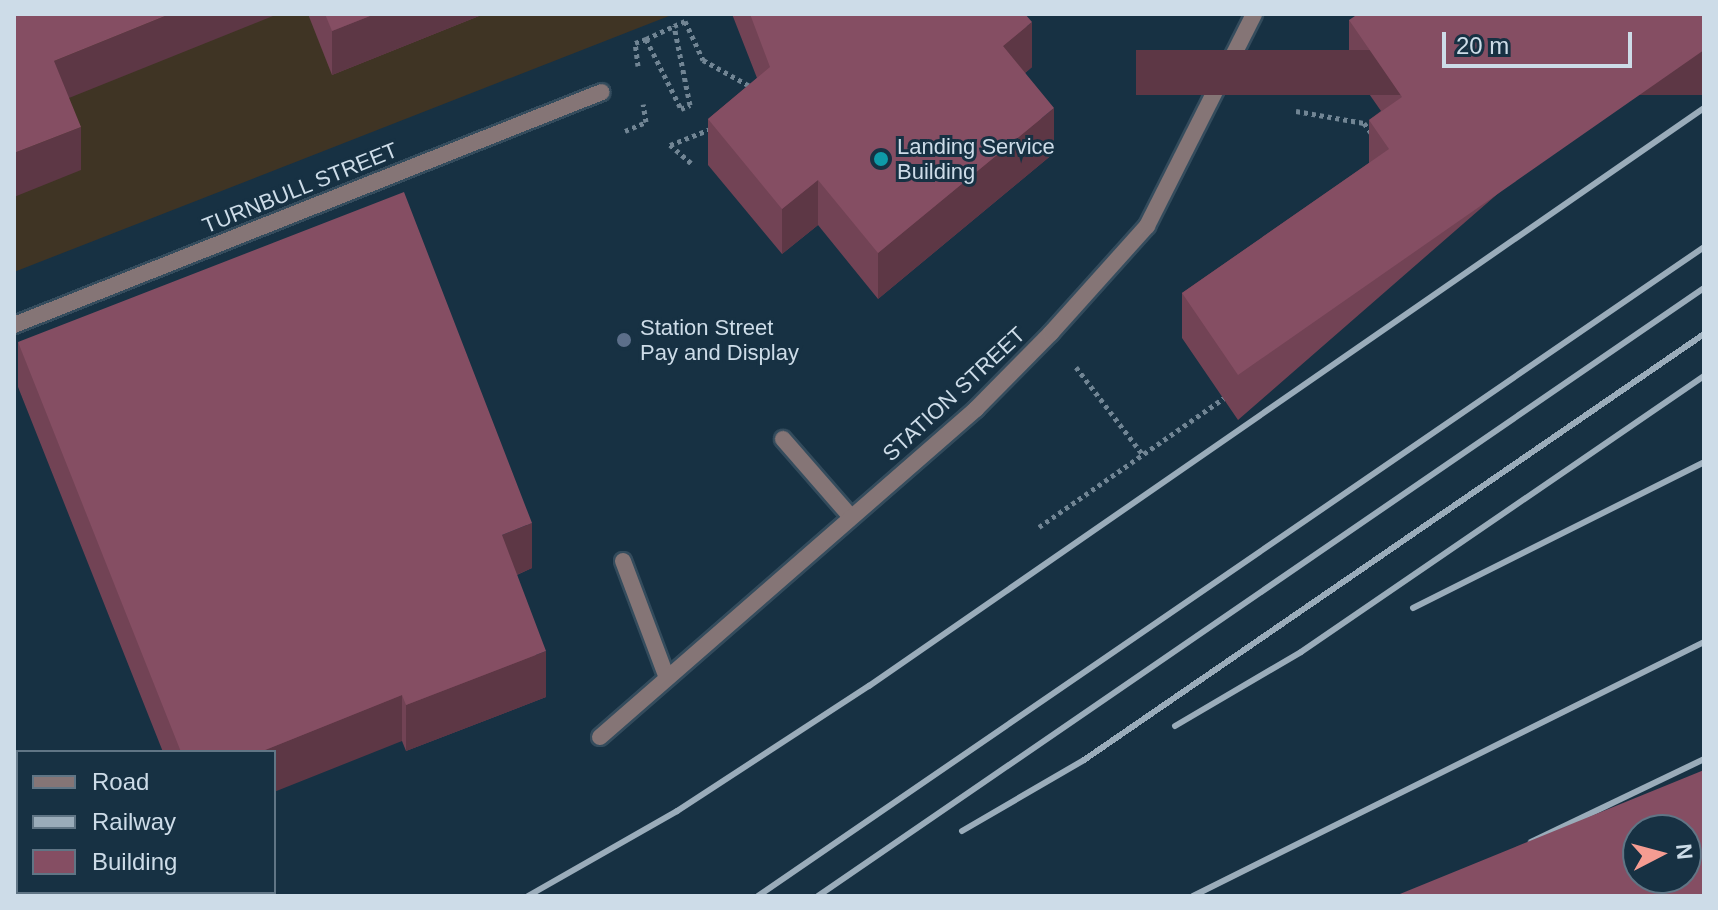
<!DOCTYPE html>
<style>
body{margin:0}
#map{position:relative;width:1718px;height:910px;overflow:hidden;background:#173143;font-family:Helvetica,sans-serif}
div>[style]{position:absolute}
.commercial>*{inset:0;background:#3f3424}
.path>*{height:5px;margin-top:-2.5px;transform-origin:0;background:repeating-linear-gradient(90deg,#718594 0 4px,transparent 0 8px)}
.roads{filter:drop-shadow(2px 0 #344c5d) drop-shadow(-2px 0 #344c5d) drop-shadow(0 2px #344c5d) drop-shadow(0 -2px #344c5d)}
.service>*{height:16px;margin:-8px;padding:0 8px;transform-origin:8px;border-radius:8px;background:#857576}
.minor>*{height:16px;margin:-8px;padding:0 8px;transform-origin:8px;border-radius:8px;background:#857576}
.rail>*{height:6px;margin:-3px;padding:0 3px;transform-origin:3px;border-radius:3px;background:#9aacba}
.wall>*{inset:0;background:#724355}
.shaded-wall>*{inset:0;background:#5d3745;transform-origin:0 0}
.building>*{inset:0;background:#854e63}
.dots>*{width:22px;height:22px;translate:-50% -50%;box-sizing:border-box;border:4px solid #173143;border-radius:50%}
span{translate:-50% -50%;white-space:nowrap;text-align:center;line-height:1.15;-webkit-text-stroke:6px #173143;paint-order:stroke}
.poi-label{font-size:22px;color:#cddce8}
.left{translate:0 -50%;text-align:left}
.street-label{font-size:22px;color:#cddce8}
.frame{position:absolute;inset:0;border:16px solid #cddce8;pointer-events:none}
.legend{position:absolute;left:16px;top:750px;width:260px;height:144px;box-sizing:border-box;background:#173143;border:2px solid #607585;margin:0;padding:10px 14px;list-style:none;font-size:24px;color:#cddce8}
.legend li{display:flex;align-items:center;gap:16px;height:40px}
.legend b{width:40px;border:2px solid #607585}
.north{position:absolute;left:1622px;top:814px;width:80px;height:80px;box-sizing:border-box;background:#173143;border:2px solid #607585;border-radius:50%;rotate:84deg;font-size:22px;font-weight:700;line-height:32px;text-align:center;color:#cddce8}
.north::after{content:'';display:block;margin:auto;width:28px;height:36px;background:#f59c92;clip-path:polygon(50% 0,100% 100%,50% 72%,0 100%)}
.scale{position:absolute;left:1442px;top:32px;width:190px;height:36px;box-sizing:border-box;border:4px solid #cddce8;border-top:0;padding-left:10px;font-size:24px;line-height:28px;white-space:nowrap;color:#cddce8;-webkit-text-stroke:6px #173143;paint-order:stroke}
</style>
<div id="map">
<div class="commercial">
<div style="clip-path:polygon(14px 14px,674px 14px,14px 272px)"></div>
</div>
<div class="path">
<div style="left:646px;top:39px;width:31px;rotate:-25deg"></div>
<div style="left:638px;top:66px;width:23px;rotate:-97deg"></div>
<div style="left:635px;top:43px;width:12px;rotate:-20deg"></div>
<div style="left:646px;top:39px;width:78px;rotate:63.4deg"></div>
<div style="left:681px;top:109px;width:10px;rotate:-24deg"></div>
<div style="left:690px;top:105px;width:81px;rotate:-101.4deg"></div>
<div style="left:674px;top:26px;width:12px;rotate:-24deg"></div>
<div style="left:685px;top:21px;width:43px;rotate:65.2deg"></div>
<div style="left:703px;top:60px;width:60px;rotate:29.1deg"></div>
<div style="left:1296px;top:111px;width:69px;rotate:10deg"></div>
<div style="left:1364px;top:123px;width:14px;rotate:54deg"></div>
<div style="left:625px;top:131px;width:23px;rotate:-23deg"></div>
<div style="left:646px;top:122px;width:18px;rotate:-99deg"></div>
<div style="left:691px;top:163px;width:28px;rotate:-139deg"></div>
<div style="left:670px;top:145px;width:46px;rotate:-21.6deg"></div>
<div style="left:1076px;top:367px;width:111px;rotate:52.7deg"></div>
<div style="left:1039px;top:527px;width:231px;rotate:-34.9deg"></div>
</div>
<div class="roads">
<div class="service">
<div style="left:783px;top:439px;width:103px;rotate:48.9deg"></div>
<div style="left:623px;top:561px;width:125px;rotate:69.4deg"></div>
</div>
<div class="minor">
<div style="left:14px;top:325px;width:632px;rotate:-21.62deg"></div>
<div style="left:600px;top:737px;width:499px;rotate:-41.1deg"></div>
<div style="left:976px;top:409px;width:107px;rotate:-45.4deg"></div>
<div style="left:1051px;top:333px;width:144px;rotate:-48.1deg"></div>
<div style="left:1147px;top:226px;width:237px;rotate:-63.2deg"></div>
</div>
</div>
<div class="rail">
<div style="left:1413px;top:608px;width:326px;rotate:-26.6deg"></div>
<div style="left:1175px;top:726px;width:146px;rotate:-30.4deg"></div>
<div style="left:1301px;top:652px;width:488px;rotate:-34.4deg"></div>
<div style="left:962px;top:831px;width:141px;rotate:-30.2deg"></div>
<div style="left:1084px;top:760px;width:752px;rotate:-34.49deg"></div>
<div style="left:1531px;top:842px;width:192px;rotate:-25.6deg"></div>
<div style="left:528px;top:896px;width:172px;rotate:-29.7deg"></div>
<div style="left:677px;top:811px;width:229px;rotate:-33.1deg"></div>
<div style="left:869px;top:686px;width:1016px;rotate:-34.69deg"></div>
<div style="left:758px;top:896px;width:1147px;rotate:-34.45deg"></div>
<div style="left:818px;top:896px;width:1075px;rotate:-34.46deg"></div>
<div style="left:1193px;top:896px;width:571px;rotate:-26.43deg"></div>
</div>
<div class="wall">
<div style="clip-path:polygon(308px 14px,484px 14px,332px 75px)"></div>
<div style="clip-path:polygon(732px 14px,1025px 14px,1032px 67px,1025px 73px,1054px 153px,878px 299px,818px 225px,782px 254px,708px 165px,708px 119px,757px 78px)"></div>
<div style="clip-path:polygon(1704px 14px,1238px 420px,1182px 338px,1182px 293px,1369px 163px,1369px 120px,1381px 111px,1349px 65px,1349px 20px)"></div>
<div style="clip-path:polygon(18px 342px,532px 568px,517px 575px,546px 697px,406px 751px,402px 741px,274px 752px,163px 752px,18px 387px)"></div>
</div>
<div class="shaded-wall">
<div style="clip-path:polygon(170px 14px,278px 14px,54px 104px,54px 61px)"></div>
<div style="clip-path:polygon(375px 14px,484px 14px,332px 75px,332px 31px)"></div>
<div style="clip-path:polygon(1032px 22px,1032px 67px,1003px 92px,1003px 46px)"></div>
<div style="left:1704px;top:50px;width:45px;height:568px;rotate:90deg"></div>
<div style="clip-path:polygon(1054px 108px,1054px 153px,878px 299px,878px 253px)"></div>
<div style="clip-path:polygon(81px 127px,81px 170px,14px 197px,14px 153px)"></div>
<div style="clip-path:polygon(818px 180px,818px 225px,782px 254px,782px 209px)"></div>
<div style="clip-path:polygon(532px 523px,532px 568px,502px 581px,502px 535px)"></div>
<div style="clip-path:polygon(546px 651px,546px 697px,406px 751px,406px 705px)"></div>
<div style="clip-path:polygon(402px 695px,402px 741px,274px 792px,274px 752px,260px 752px)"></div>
</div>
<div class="building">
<div style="clip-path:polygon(14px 14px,170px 14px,54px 61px,81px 127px,14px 153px)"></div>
<div style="clip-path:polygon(325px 14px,375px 14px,332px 31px)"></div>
<div style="clip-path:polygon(750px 14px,1025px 14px,1032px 22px,1003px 46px,1054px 108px,878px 253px,818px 180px,782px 209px,708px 119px,770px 67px)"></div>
<div style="clip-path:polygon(1358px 14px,1704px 14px,1704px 50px,1238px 375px,1182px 293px,1389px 149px,1369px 120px,1402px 97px,1349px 20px)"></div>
<div style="clip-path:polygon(404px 192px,532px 523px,502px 535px,546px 651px,406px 705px,402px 695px,260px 752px,181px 752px,18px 342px)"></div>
<div style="clip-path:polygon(evenodd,1704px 770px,1704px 896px,1395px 896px,1704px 770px,1638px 830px,1686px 830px,1686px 878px,1638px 878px,1638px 830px)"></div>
</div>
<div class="dots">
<div style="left:881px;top:159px;background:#0f9aa8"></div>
<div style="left:624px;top:340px;background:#5c6f8a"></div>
</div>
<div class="poi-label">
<span class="left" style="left:897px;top:159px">Landing Service<br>Building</span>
<span class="left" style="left:640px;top:340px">Station Street<br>Pay and Display</span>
</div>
<div class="street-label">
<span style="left:300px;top:188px;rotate:-22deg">TURNBULL STREET</span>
<span style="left:954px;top:394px;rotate:-43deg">STATION STREET</span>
</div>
<div class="frame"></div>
<ul class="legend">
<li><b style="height:10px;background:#857576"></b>Road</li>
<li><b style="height:10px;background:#9aacba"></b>Railway</li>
<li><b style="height:22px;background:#854e63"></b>Building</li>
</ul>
<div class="north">N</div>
<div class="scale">20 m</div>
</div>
